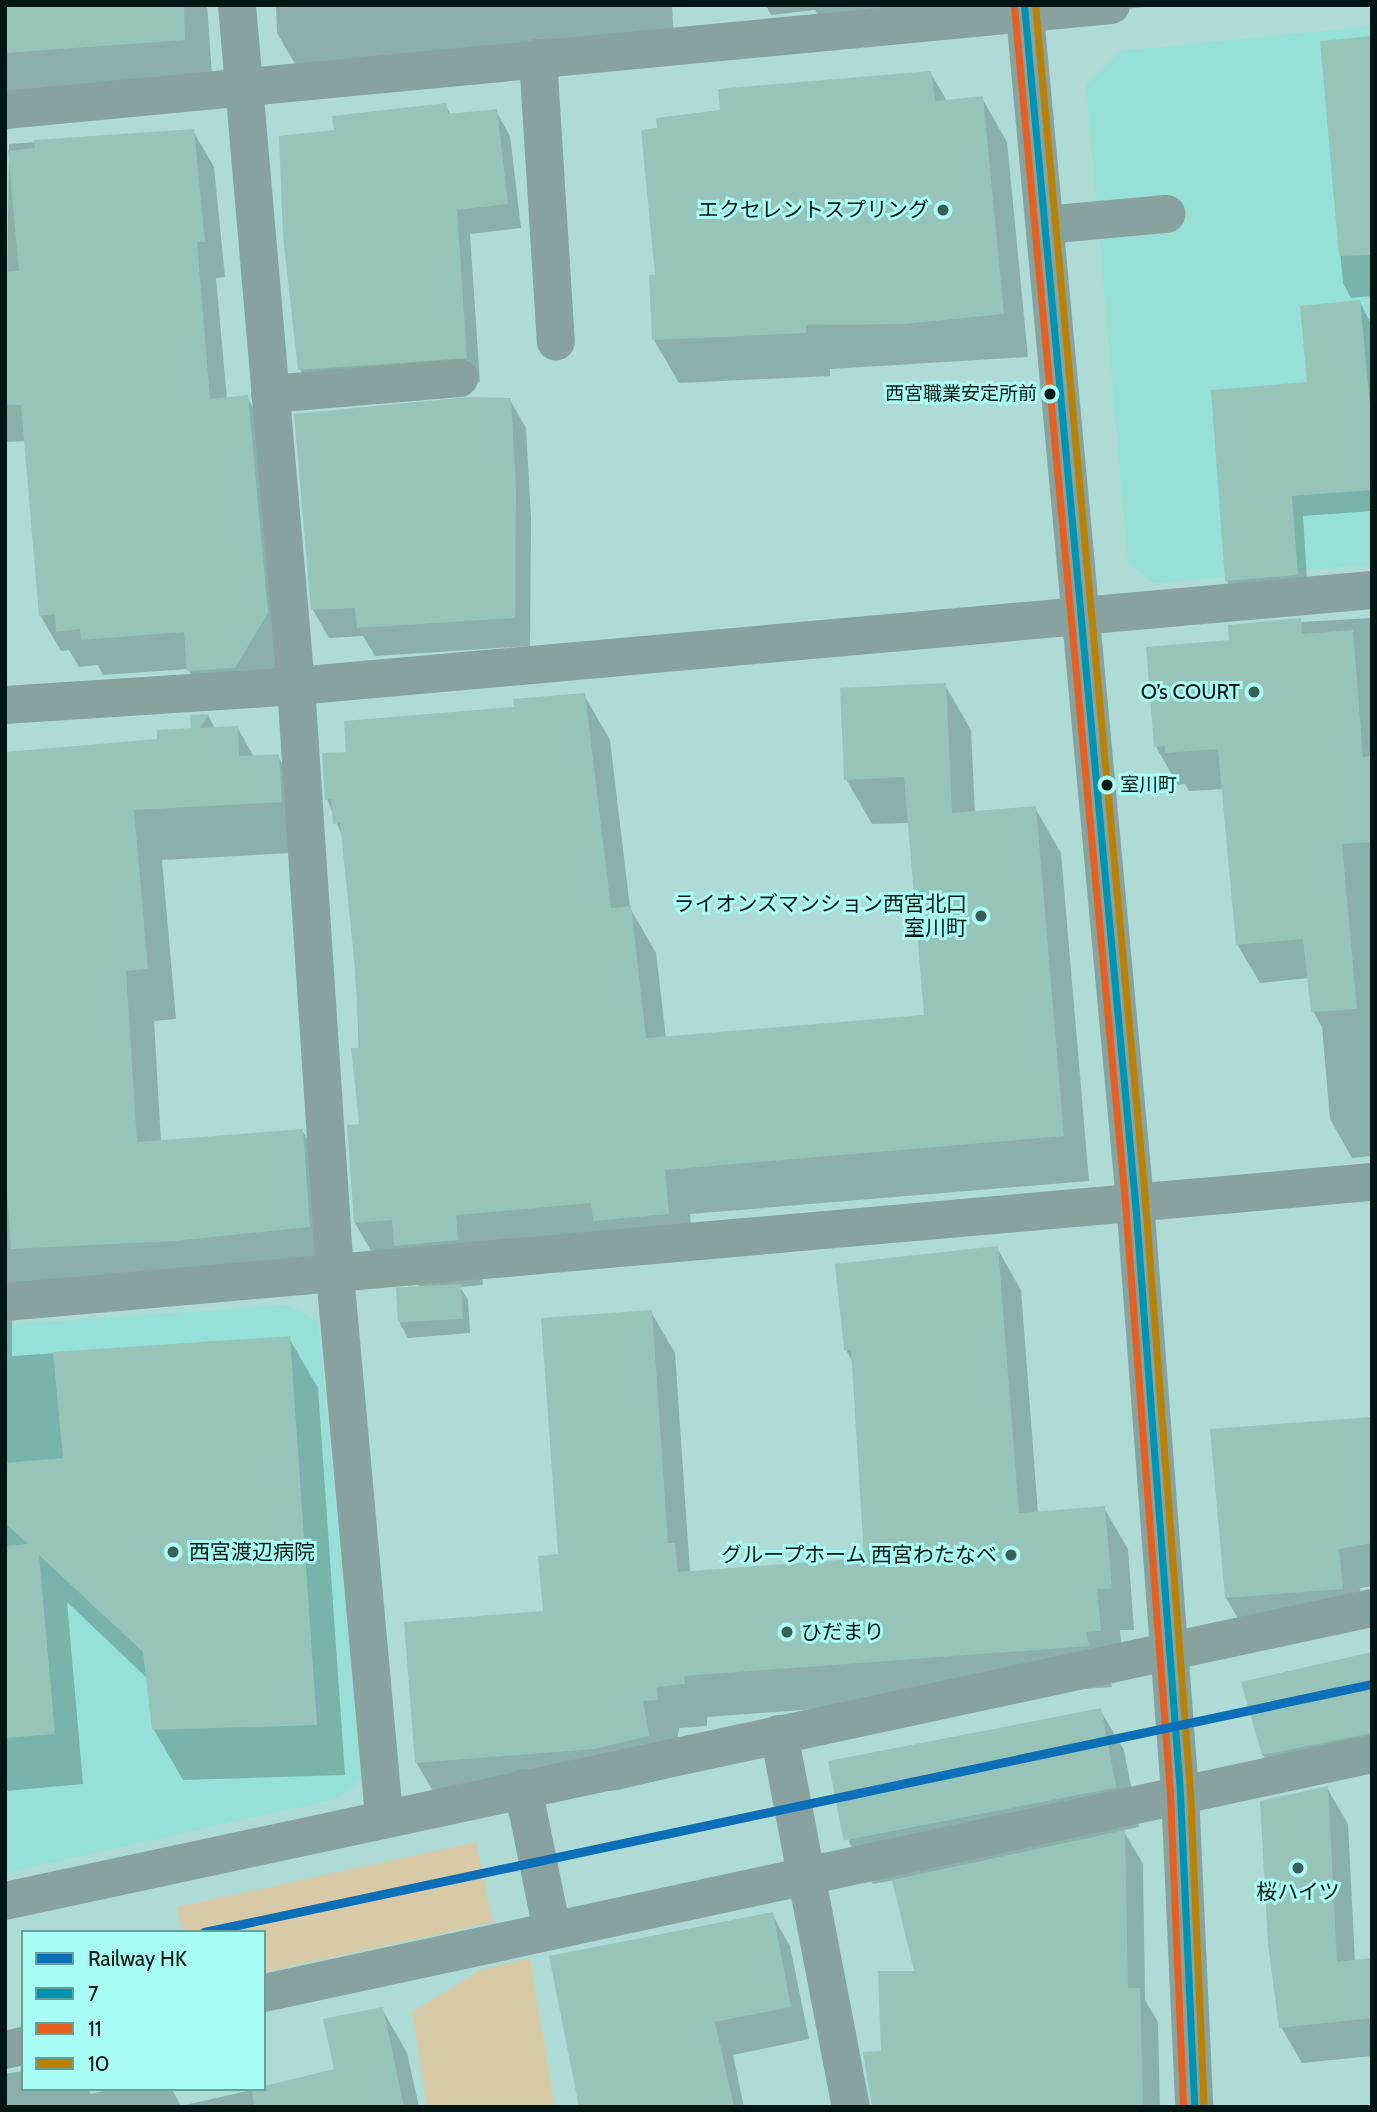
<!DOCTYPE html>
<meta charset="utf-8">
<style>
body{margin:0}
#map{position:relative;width:1377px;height:2112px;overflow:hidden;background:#aedbd6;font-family:Cabin,"Noto Sans JP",sans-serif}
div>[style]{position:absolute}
.built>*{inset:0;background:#96e0d8}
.green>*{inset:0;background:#d6caa7}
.shadow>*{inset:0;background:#0003}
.building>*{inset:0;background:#97c4b9;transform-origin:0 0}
.minor>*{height:38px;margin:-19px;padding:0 19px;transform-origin:19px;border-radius:19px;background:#88a39f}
.bus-1>*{height:7px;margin:-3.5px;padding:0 3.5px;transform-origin:3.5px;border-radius:3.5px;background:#0093b2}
.bus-2>*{height:7px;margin:-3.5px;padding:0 3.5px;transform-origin:3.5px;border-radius:3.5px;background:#e66121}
.bus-3>*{height:7px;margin:-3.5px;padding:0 3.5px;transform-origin:3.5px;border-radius:3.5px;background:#b98205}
.rail-1>*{height:9px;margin:-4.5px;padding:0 4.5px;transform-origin:4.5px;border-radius:4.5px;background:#0d6fb8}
.dots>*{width:19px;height:19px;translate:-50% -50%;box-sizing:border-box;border:4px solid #a7fcf3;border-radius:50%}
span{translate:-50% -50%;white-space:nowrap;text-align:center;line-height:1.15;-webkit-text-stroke:6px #a7fcf3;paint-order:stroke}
.bus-label{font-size:19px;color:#001614}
.right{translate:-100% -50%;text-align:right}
.left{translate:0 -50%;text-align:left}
.poi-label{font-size:21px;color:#001614}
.frame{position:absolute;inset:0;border:7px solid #001614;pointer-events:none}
.legend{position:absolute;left:21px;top:1930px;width:245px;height:161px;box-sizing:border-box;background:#a7fcf3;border:2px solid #64a09a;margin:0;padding:9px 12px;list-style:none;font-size:21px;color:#001614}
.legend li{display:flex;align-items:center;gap:14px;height:35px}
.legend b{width:35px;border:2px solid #64a09a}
</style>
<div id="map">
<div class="built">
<div style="clip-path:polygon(1372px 26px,1372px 564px,1153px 583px,1128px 563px,1086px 85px,1120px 51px)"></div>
<div style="clip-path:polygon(288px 1305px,318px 1321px,362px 1778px,340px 1798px,5px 1873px,5px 1325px)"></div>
</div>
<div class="green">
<div style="clip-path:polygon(476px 1842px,493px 1922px,264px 1972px,264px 1932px,182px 1932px,177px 1907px)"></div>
<div style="clip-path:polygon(530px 1958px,555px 2107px,427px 2107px,412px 2012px,480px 1970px)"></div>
</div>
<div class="shadow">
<div style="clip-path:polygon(5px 5px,207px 5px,212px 76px,5px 109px)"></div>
<div style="clip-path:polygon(276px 5px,672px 5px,675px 57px,308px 86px,277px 33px)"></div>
<div style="clip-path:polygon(766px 5px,985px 5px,830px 37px,815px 10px,771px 15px)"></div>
<div style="clip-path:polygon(1121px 5px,1168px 5px,1123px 9px)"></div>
<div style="clip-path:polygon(1372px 38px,1372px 296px,1351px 298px,1343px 283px,1321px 43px)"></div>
<div style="clip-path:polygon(930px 72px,947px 101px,982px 98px,1007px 142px,1028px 357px,830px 369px,830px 376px,679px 383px,654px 340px,659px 130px,722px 112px)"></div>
<div style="clip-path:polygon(445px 104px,451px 115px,496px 111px,510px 136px,521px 228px,470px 234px,480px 382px,314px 394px,300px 369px,336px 132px)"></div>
<div style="clip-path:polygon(193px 131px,214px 167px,225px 277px,216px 278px,227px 399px,247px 397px,268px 433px,287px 650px,256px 704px,209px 707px,188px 669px,103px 675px,98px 665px,79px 667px,69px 650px,61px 651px,40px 615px,26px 441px,5px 442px,9px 144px)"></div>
<div style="clip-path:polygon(1360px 302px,1372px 326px,1372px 511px,1303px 516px,1308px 595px,1238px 601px,1227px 581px,1309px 384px)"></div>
<div style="clip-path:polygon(510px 400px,526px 428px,531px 518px,530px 646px,375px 656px,363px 636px,329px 638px,313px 610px)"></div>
<div style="clip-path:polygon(1372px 618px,1372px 1156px,1352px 1158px,1330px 1119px,1322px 1027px,1313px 1011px,1309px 978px,1260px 983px,1237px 944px,1223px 789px,1189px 791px,1185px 784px,1178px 785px,1156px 747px,1231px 642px,1230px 626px)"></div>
<div style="clip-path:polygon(945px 685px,971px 730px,975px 813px,1035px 808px,1061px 853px,1089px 1181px,690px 1214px,694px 1259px,481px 1260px,483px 1285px,460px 1287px,468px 1300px,470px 1333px,408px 1338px,400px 1324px,398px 1291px,421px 1289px,407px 1266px,381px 1268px,355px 1223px,349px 1127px,361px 1126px,356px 959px,343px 838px,327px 799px,348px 754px,584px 695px,610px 740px,630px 908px,656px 953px,666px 1038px,926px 1017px,910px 823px,872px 824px,846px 779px)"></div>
<div style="clip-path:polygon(208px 715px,215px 729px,237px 727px,254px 757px,278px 756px,307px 807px,310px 852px,162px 860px,176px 1019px,154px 1021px,161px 1142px,302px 1130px,332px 1181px,338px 1277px,12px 1302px,12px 1356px,289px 1338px,318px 1388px,345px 1775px,183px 1780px,154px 1730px,147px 1678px,67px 1602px,83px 1784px,5px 1791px,5px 754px,159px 741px,193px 730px)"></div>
<div style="clip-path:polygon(997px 1248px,1021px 1290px,1038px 1513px,1104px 1508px,1128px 1549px,1134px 1630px,1120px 1630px,1124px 1672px,1109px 1673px,1112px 1687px,707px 1717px,707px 1726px,679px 1728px,672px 1777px,619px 1790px,440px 1803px,416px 1762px,545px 1612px,560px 1555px,651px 1312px,675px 1353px,690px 1572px,866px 1559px,854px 1364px,846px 1350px)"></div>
<div style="clip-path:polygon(1372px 1419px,1372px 1586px,1360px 1588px,1365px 1628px,1249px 1637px,1226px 1598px)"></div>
<div style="clip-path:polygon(1372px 1654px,1372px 1773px,1284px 1791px,1263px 1755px,1243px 1683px)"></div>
<div style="clip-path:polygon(1100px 1710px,1124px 1750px,1139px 1827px,1123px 1830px,1143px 1864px,1145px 2000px,1158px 2022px,1160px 2107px,878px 2107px,883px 2053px,916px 1972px,894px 1880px,873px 1884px,850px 1844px,831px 1765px)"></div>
<div style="clip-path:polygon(1327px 1788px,1348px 1824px,1355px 1962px,1372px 1961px,1372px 2056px,1302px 2063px,1281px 2027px)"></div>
<div style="clip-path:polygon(772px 1914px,790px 1946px,809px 2039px,733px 2055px,744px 2107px,580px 2107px)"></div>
<div style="clip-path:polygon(382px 2009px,407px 2053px,419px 2107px,5px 2107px,5px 2074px,23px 2071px,23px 2089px,88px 2089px,91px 2094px,112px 2089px,172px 2089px,181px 2106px,336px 2071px)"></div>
</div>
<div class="building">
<div style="clip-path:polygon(5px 5px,184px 5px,185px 40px,5px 53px)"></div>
<div style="clip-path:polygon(1372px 36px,1372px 255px,1339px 256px,1320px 41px)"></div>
<div style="clip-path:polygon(931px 71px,935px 101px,983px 96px,1004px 314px,904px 324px,806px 325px,806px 333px,652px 340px,649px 275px,655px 275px,641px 130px,657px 128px,656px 118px,720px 110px,718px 89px)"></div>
<div style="clip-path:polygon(446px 103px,448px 114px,497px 109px,508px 204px,457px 210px,467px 358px,298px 370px,283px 237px,279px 136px,334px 130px,332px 116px)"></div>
<div style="clip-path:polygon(194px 129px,205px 242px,197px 242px,210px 399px,248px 395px,268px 613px,235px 668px,187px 671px,184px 632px,81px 640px,80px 629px,56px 632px,55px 614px,39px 616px,21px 405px,5px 405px,5px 272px,19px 271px,8px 151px,35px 148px,34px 140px)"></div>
<div style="clip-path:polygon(1360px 300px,1372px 428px,1372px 490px,1292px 496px,1298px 575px,1225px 581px,1211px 390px,1307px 382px,1300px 306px)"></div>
<div style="clip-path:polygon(469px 397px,511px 398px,516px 488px,515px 618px,357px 628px,355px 608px,311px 610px,294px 414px)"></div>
<div style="clip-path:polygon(1301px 618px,1302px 634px,1353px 630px,1363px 757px,1372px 756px,1372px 842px,1342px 844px,1357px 1009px,1311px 1012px,1303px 939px,1236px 945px,1218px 749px,1165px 753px,1165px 746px,1154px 747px,1146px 647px,1229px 640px,1228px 625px)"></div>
<div style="clip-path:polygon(946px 683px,952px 813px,1036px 806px,1064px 1136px,665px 1170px,669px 1214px,593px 1221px,591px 1203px,456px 1215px,458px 1240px,394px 1246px,392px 1220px,354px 1223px,347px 1125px,359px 1124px,351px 1048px,360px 1048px,354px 959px,340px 823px,333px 824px,331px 799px,325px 800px,322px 753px,346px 752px,344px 721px,514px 707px,513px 699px,585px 693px,611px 908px,631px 906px,646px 1038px,924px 1015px,904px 777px,844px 780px,840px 688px)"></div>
<div style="clip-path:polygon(209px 714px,200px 728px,238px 726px,239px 756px,279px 754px,282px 802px,134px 810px,148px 969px,126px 971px,137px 1142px,303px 1129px,310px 1227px,174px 1241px,11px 1249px,5px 1163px,5px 752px,157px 739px,157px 730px,191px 728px,190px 715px)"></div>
<div style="clip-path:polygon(998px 1246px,1019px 1513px,1105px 1506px,1112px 1589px,1097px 1589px,1101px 1631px,1086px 1632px,1089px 1646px,684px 1676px,685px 1684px,657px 1687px,658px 1700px,643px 1701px,649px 1736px,594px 1749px,415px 1763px,404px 1622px,543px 1611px,538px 1556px,558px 1554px,541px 1318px,652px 1310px,668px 1543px,675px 1543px,678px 1572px,864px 1558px,851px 1350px,844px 1350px,835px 1264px)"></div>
<div style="left:461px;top:1284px;width:35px;height:65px;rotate:87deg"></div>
<div style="clip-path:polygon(290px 1336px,317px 1725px,152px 1730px,143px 1652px,39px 1555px,55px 1734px,5px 1738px,5px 1546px,28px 1544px,5px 1523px,5px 1463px,63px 1458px,53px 1352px)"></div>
<div style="clip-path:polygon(1372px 1417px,1372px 1543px,1339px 1549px,1343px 1589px,1225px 1598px,1210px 1429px)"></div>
<div style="clip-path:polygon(1372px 1652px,1372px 1733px,1262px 1755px,1241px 1682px)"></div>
<div style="left:1101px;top:1708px;width:81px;height:278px;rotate:79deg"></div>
<div style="clip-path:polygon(1328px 1786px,1337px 1962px,1372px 1958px,1372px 2018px,1279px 2028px,1268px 1944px,1260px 1801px)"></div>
<div style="clip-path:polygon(1125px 1830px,1128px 1988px,1140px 1988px,1143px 2107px,872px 2107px,863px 2052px,881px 2051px,878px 1971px,914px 1971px,892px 1880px)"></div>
<div style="clip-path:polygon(773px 1912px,791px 2007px,715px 2022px,734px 2107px,579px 2107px,549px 1956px)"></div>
<div style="clip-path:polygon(383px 2007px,404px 2107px,254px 2107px,252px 2089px,334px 2069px,323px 2019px)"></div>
</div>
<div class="minor">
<div style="left:237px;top:5px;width:684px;rotate:85.05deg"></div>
<div style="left:296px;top:686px;width:590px;rotate:86.21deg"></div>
<div style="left:335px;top:1275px;width:543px;rotate:84.82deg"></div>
<div style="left:1024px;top:5px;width:1201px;rotate:84.7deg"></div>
<div style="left:1135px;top:1201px;width:594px;rotate:85.65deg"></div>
<div style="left:1180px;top:1793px;width:314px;rotate:87.4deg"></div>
<div style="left:538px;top:58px;width:284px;rotate:86.4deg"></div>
<div style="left:5px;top:110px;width:1111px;rotate:-5.42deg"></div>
<div style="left:1045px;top:225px;width:122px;rotate:-5.2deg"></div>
<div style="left:270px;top:394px;width:190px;rotate:-4.8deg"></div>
<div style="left:5px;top:705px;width:292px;rotate:-3.7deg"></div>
<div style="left:296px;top:686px;width:1080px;rotate:-5.1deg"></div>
<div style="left:5px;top:1302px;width:1372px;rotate:-5.02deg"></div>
<div style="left:779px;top:1734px;width:380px;rotate:79.1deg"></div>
<div style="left:523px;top:1788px;width:145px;rotate:78.5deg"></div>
<div style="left:5px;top:1901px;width:1398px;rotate:-12.1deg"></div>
<div style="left:264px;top:1993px;width:1133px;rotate:-12.17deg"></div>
<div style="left:5px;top:2050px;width:18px;rotate:-13deg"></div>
</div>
<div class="bus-1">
<div style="left:1024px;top:5px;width:1201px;rotate:84.7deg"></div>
<div style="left:1135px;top:1201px;width:594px;rotate:85.65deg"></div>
<div style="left:1180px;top:1793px;width:314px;rotate:87.4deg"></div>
</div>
<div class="bus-2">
<div style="left:1014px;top:6px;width:1201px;rotate:84.7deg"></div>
<div style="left:1125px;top:1202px;width:594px;rotate:85.65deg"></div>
<div style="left:1170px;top:1794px;width:313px;rotate:87.6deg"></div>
</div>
<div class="bus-3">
<div style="left:1035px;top:5px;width:1200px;rotate:84.74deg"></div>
<div style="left:1145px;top:1200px;width:594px;rotate:85.65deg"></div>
<div style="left:1190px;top:1792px;width:315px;rotate:87.5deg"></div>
</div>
<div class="rail-1">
<div style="left:204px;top:1932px;width:1194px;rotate:-11.99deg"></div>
</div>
<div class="dots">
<div style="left:943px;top:210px;background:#3d5b58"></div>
<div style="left:1050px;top:394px;background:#001614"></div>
<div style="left:1254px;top:692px;background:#3d5b58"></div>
<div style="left:1107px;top:785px;background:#001614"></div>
<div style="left:981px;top:916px;background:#3d5b58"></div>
<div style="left:173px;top:1552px;background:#3d5b58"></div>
<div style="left:1011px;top:1555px;background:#3d5b58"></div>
<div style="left:787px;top:1632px;background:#3d5b58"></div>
<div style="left:1298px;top:1868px;background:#3d5b58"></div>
</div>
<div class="bus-label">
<span class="right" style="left:1037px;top:394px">西宮職業安定所前</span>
<span class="left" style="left:1120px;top:785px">室川町</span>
</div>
<div class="poi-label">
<span class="right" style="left:929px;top:210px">エクセレントスプリング</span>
<span class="right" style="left:1240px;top:692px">O’s COURT</span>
<span class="right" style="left:967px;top:916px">ライオンズマンション西宮北口<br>室川町</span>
<span class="left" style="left:189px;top:1552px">西宮渡辺病院</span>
<span class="right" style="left:997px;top:1555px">グループホーム 西宮わたなべ</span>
<span class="left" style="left:801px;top:1632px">ひだまり</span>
<span style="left:1298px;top:1892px">桜ハイツ</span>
</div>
<div class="frame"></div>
<ul class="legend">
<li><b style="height:9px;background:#0d6fb8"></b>Railway HK</li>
<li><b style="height:9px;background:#0093b2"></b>7</li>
<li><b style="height:9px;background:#e66121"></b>11</li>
<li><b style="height:9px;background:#b98205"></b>10</li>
</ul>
</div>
